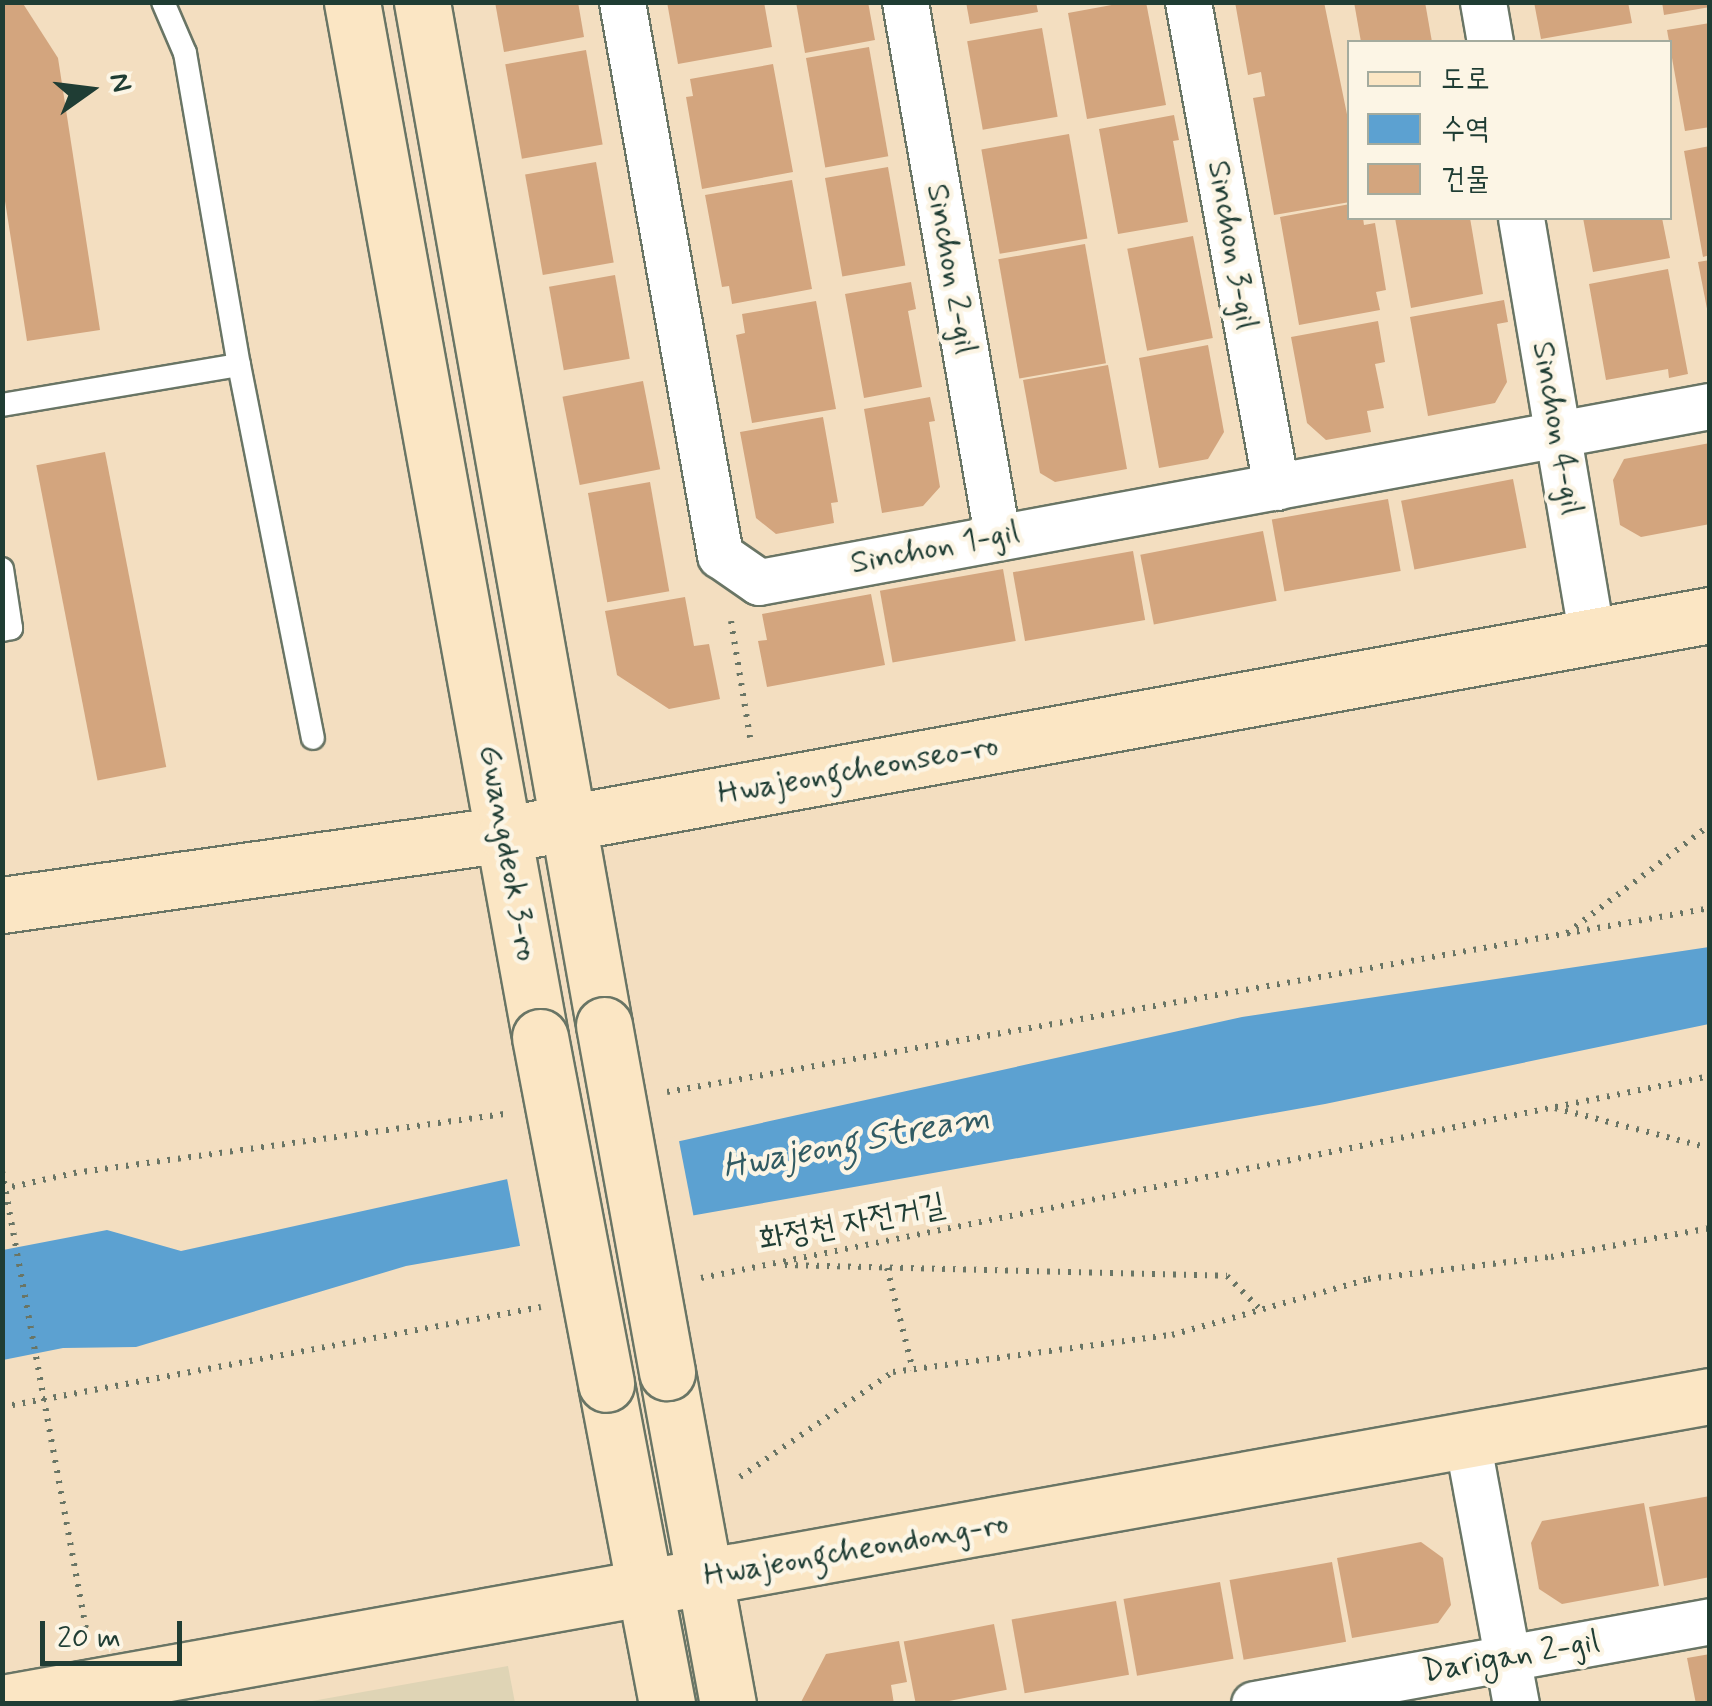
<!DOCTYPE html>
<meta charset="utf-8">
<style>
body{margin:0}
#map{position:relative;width:1712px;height:1706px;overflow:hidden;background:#f3dec0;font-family:Mynerve,"Poor Story",sans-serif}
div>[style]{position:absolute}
.built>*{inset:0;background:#dfd4b5}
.water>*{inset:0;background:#5ca1d1}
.pier>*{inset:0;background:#f3dec0;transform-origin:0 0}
.building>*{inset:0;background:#d3a57e;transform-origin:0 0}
.path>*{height:6px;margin-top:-3px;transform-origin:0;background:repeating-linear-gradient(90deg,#697565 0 2.5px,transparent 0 10.5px)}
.roads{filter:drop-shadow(2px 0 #697565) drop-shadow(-2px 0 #697565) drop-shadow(0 2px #697565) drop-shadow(0 -2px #697565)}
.lane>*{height:22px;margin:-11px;padding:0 11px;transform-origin:11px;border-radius:11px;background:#fff}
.street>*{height:45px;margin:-22.5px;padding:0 22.5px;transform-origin:22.5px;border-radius:22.5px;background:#fff}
.secondary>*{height:55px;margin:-27.5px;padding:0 27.5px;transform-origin:27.5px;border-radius:27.5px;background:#fbe6c4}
.bridges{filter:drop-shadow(2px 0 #697565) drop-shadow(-2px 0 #697565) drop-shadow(0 2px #697565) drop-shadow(0 -2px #697565)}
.secondary-bridge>*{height:55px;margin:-27.5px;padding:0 27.5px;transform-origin:27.5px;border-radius:27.5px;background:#fbe6c4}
span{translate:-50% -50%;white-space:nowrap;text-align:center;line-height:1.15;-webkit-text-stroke:9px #fcf5e5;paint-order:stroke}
.street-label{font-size:32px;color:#1f3d34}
.water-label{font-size:35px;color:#315b63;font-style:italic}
.frame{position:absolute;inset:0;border:5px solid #1f3d34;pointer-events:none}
.legend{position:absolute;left:1347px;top:40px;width:325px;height:180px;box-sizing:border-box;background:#fcf5e5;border:2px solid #a4ab9e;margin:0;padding:12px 18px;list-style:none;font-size:30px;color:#1f3d34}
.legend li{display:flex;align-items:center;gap:20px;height:50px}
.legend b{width:50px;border:2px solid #a4ab9e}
.north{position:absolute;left:40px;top:40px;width:100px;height:100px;-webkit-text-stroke:8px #fcf5e5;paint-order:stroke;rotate:76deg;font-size:28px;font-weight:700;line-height:40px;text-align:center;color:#1f3d34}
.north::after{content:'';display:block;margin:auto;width:35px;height:45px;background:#1f3d34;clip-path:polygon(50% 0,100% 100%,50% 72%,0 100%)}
.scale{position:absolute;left:40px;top:1621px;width:142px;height:45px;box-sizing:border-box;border:5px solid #1f3d34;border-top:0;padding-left:12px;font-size:30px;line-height:35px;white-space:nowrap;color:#1f3d34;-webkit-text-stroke:8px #fcf5e5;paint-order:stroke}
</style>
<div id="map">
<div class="built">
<div style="clip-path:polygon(508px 1666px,515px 1703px,301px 1703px)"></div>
</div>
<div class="water">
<div style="clip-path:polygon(1709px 947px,1709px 1024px,1325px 1104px,406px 1266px,136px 1347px,63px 1348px,3px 1360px,3px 1250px,107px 1230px,181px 1251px,1242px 1017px)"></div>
</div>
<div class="pier">
<div style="left:678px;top:1136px;width:86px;height:176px;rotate:79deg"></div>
</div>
<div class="building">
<div style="clip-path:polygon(2px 2px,22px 2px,58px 58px,100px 330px,27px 341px,2px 182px)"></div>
<div style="clip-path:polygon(495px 2px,578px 2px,584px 37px,504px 52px)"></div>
<div style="clip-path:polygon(667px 2px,764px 2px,772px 47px,678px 64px)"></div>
<div style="clip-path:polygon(796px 2px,868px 2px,875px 40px,805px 53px)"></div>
<div style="clip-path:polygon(966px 2px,1036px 2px,1038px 12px,970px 24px)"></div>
<div style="clip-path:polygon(1128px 2px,1146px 2px,1166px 105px,1087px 119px,1068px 13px)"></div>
<div style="clip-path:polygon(1235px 2px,1324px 2px,1350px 129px,1350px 202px,1274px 215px,1253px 98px,1265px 96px,1261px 72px,1248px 75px)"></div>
<div style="clip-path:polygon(1354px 2px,1425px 2px,1432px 42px,1361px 42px)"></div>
<div style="clip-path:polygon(1534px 2px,1628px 2px,1632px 23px,1541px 39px)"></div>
<div style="clip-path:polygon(1662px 2px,1710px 2px,1710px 7px,1664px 15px)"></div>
<div style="clip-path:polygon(1710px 23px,1710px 127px,1685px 131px,1667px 30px)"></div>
<div style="left:1042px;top:28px;width:90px;height:76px;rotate:80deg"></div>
<div style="left:869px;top:47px;width:111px;height:64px;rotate:80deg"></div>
<div style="left:586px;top:50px;width:96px;height:82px;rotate:80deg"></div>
<div style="clip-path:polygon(773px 64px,793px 172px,702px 189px,686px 97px,693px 96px,690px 79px)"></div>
<div style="clip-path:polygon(1174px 115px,1179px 140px,1173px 141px,1188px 222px,1118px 234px,1099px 129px)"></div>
<div style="left:1069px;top:134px;width:106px;height:89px;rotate:80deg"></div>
<div style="clip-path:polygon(1710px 146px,1710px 255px,1703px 257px,1684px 151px)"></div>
<div style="left:596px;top:162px;width:102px;height:72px;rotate:80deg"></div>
<div style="left:888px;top:167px;width:100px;height:64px;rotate:80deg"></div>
<div style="clip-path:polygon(792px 180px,812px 289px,732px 304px,729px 286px,722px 287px,705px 195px)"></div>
<div style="clip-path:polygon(1350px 204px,1350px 218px,1363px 218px,1364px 225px,1375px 223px,1386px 290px,1376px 292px,1380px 310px,1299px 325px,1280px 217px)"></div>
<div style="clip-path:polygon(1395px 218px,1470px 218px,1483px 294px,1411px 308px)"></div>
<div style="clip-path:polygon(1583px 218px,1662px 218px,1670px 258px,1593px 272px)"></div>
<div style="left:1193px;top:236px;width:104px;height:67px;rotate:79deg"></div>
<div style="left:1085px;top:244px;width:121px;height:88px;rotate:80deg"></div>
<div style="clip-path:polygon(1710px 260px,1710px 314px,1708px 314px,1698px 262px)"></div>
<div style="clip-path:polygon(1668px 269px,1688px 374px,1669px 378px,1668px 369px,1606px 380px,1589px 284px)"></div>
<div style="left:615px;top:275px;width:85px;height:67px;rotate:80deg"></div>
<div style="clip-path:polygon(911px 282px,916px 309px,908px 311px,922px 387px,864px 398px,845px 294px)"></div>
<div style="clip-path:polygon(1504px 300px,1508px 322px,1497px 324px,1507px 382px,1495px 403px,1428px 416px,1410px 317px)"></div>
<div style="clip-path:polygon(816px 301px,836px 409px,752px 423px,736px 335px,745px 333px,742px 314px)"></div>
<div style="clip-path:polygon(1378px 321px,1385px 362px,1375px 364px,1384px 408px,1367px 411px,1371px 432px,1326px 440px,1307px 423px,1291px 337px)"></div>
<div style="clip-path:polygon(1208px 345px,1224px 432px,1208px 459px,1159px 468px,1139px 358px)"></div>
<div style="clip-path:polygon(1108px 365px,1127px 469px,1055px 482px,1040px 473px,1023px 380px)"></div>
<div style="left:643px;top:381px;width:90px;height:82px;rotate:79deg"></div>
<div style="clip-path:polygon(930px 397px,935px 421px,929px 422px,940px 487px,923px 506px,882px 513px,864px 409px)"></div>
<div style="clip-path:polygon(823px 417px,838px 502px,831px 503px,834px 523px,776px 534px,756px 518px,740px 432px)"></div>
<div style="clip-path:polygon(1710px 443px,1710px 524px,1641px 537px,1620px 525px,1613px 480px,1624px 459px)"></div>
<div style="left:105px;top:452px;width:321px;height:70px;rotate:79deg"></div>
<div style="left:1513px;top:479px;width:70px;height:114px;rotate:79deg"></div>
<div style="left:650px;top:482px;width:111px;height:63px;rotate:80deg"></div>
<div style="left:1388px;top:499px;width:73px;height:118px;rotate:80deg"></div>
<div style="left:1263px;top:531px;width:71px;height:125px;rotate:79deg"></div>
<div style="left:1133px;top:551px;width:70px;height:122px;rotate:80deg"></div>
<div style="left:1003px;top:569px;width:73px;height:125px;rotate:80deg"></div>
<div style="clip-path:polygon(871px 594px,885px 665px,767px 687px,758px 641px,767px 640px,762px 614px)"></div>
<div style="clip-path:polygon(685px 597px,694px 646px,709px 644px,720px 699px,669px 709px,617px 675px,605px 611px)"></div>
<div style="clip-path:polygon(1710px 1496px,1710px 1577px,1664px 1586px,1649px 1507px)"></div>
<div style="clip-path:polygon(1644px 1503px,1659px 1586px,1562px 1604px,1539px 1589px,1531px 1543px,1542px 1521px)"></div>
<div style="clip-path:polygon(1421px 1542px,1443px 1558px,1451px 1605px,1438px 1623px,1352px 1638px,1337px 1558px)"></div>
<div style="left:1332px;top:1562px;width:81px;height:104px;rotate:80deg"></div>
<div style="left:1220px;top:1582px;width:78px;height:98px;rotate:80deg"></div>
<div style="left:1116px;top:1601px;width:75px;height:106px;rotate:80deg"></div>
<div style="left:994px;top:1624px;width:67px;height:92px;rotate:79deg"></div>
<div style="clip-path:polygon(899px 1641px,907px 1682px,891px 1685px,894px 1704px,800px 1704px,826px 1654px)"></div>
<div style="clip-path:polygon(1710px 1654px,1710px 1704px,1696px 1704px,1687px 1658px)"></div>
</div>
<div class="path">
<div style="left:731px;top:621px;width:118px;rotate:80.7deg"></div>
<div style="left:1567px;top:933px;width:179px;rotate:-37.1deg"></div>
<div style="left:667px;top:1092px;width:1059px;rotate:-10deg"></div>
<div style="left:1555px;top:1108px;width:160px;rotate:14.5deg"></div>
<div style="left:2px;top:1171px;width:473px;rotate:79.6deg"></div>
<div style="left:2px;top:1189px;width:74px;rotate:-12.5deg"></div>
<div style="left:74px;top:1173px;width:436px;rotate:-7.8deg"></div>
<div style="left:785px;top:1265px;width:442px;rotate:1.4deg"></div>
<div style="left:1227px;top:1276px;width:48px;rotate:45deg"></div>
<div style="left:887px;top:1268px;width:105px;rotate:75.7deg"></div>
<div style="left:701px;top:1278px;width:1029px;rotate:-11.32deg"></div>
<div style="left:2px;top:1407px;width:548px;rotate:-10.51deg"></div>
<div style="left:740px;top:1477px;width:186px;rotate:-34.5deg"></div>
<div style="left:893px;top:1372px;width:281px;rotate:-7.6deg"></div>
<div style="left:1172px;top:1335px;width:204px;rotate:-15.9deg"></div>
<div style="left:1368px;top:1279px;width:184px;rotate:-6.9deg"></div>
<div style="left:1551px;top:1257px;width:162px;rotate:-10.3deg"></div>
</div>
<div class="roads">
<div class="lane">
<div style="left:163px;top:2px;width:56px;rotate:66.7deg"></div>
<div style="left:185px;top:53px;width:317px;rotate:80.2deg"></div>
<div style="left:239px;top:365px;width:380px;rotate:78.8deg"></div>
<div style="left:2px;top:405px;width:240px;rotate:-9.6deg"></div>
<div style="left:2px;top:569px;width:60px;rotate:81.3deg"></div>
<div style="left:11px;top:628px;width:9px;rotate:167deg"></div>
</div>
<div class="street">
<div style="left:622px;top:2px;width:562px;rotate:79.95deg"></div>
<div style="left:720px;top:555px;width:47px;rotate:34.7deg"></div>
<div style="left:759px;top:582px;width:967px;rotate:-10.49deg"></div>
<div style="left:905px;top:2px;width:541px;rotate:80.21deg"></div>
<div style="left:1188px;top:2px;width:493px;rotate:79.7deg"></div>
<div style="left:1483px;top:2px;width:41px;rotate:80.1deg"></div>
<div style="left:1521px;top:218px;width:426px;rotate:80.4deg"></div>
<div style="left:1467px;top:1440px;width:269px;rotate:79.5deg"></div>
<div style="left:1254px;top:1704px;width:463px;rotate:-10.3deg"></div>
</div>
<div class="secondary">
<div style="left:352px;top:2px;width:1052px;rotate:79.7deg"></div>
<div style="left:422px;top:2px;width:1039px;rotate:79.91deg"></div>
<div style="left:2px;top:905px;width:509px;rotate:-8.02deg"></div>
<div style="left:506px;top:834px;width:1224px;rotate:-10.31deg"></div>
<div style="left:667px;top:1372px;width:338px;rotate:79.6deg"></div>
<div style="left:606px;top:1384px;width:326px;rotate:79.2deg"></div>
<div style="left:2px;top:1703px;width:1735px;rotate:-10.19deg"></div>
</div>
</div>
<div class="bridges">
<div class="secondary-bridge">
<div style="left:604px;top:1025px;width:353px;rotate:79.7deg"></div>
<div style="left:540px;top:1037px;width:353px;rotate:79.2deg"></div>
</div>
</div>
<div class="street-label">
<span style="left:1232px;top:245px;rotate:80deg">Sinchon 3-gil</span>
<span style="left:951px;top:269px;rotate:80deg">Sinchon 2-gil</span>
<span style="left:1557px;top:428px;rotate:80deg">Sinchon 4-gil</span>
<span style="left:935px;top:548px;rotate:-11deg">Sinchon 1-gil</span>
<span style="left:858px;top:770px;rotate:-10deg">Hwajeongcheonseo-ro</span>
<span style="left:508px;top:853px;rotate:80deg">Gwangdeok 3-ro</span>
<span style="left:852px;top:1223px;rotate:-11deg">화정천 자전거길</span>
<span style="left:856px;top:1550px;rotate:-10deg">Hwajeongcheondong-ro</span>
<span style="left:1511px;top:1657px;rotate:-10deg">Darigan 2-gil</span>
</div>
<div class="water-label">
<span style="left:856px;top:1142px;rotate:-11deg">Hwajeong Stream</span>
</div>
<div class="frame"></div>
<ul class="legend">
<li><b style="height:12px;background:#fbe6c4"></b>도로</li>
<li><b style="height:28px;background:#5ca1d1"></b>수역</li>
<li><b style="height:28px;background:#d3a57e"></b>건물</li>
</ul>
<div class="north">N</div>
<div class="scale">20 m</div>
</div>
